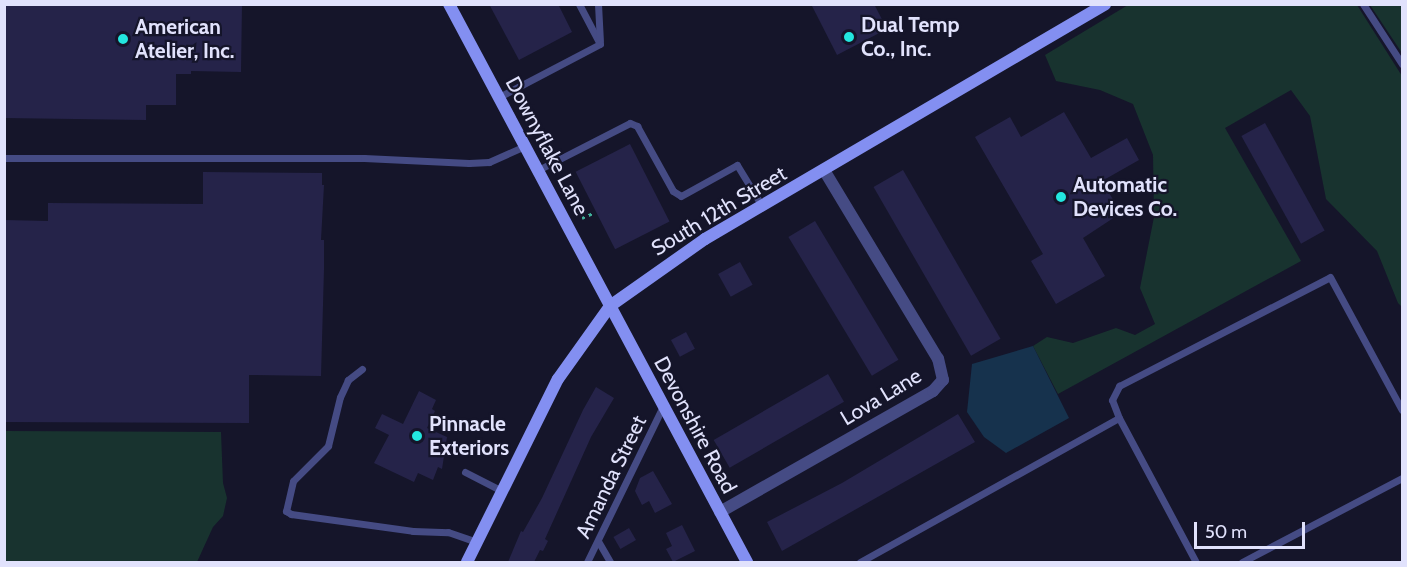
<!DOCTYPE html>
<style>
body{margin:0}
#map{position:relative;width:1407px;height:567px;overflow:hidden;background:#15152a;font-family:Cabin,sans-serif}
div>[style]{position:absolute}
.green>*{inset:0;background:#18332f}
.water>*{inset:0;background:#16324d}
.building>*{inset:0;background:#252349;transform-origin:0 0}
.path>*{height:3px;margin-top:-1.5px;transform-origin:0;background:repeating-linear-gradient(90deg,#40b19b 0 3px,transparent 0 7.5px)}
.lane>*{height:7px;margin:-3.5px;padding:0 3.5px;transform-origin:3.5px;border-radius:3.5px;background:#454b84}
.street>*{height:12px;margin:-6px;padding:0 6px;transform-origin:6px;border-radius:6px;background:#454b84}
.secondary>*{height:12px;margin:-6px;padding:0 6px;transform-origin:6px;border-radius:6px;background:#838ff1}
.dots>*{width:16px;height:16px;translate:-50% -50%;box-sizing:border-box;border:3px solid #15152a;border-radius:50%}
span{translate:-50% -50%;white-space:nowrap;text-align:center;line-height:1.15;-webkit-text-stroke:4.5px #15152a;paint-order:stroke}
.poi-label{font-size:21px;color:#e1e2fc;font-weight:700}
.left{translate:0 -50%;text-align:left}
.street-label{font-size:21px;color:#e1e2fc}
.frame{position:absolute;inset:0;border:6px solid #e1e2fc;pointer-events:none}
.scale{position:absolute;left:1194px;top:522px;width:111px;height:27px;box-sizing:border-box;border:3px solid #e1e2fc;border-top:0;padding-left:8px;font-size:18px;line-height:21px;white-space:nowrap;color:#e1e2fc;-webkit-text-stroke:4px #15152a;paint-order:stroke}
</style>
<div id="map">
<div class="green">
<div style="clip-path:polygon(1128px 5px,1357px 5px,1402px 76px,1402px 307px,1398px 303px,1377px 251px,1326px 199px,1310px 116px,1291px 90px,1225px 128px,1301px 261px,1058px 394px,1033px 346px,1047px 337px,1073px 343px,1116px 328px,1135px 335px,1155px 324px,1140px 288px,1154px 217px,1153px 155px,1133px 104px,1100px 90px,1056px 81px,1045px 55px)"></div>
<div style="clip-path:polygon(1370px 5px,1402px 5px,1402px 53px)"></div>
<div style="clip-path:polygon(5px 431px,221px 432px,223px 483px,227px 498px,223px 516px,213px 527px,197px 562px,5px 562px)"></div>
</div>
<div class="water">
<div style="clip-path:polygon(1033px 346px,1069px 418px,1006px 453px,984px 437px,967px 412px,972px 364px)"></div>
</div>
<div class="building">
<div style="clip-path:polygon(4px 4px,242px 4px,241px 72px,191px 71px,191px 74px,176px 74px,176px 105px,146px 105px,146px 120px,4px 118px)"></div>
<div style="clip-path:polygon(489px 4px,558px 4px,572px 32px,519px 60px)"></div>
<div style="clip-path:polygon(811px 4px,874px 4px,887px 29px,837px 55px)"></div>
<div style="clip-path:polygon(1064px 112px,1091px 158px,1127px 138px,1139px 160px,1102px 181px,1121px 213px,1083px 238px,1105px 276px,1056px 304px,1031px 261px,1043px 254px,975px 137px,1010px 117px,1021px 137px)"></div>
<div style="left:1265px;top:123px;width:123px;height:27px;rotate:61deg"></div>
<div style="left:630px;top:144px;width:87px;height:61px;rotate:63deg"></div>
<div style="left:903px;top:170px;width:195px;height:34px;rotate:60deg"></div>
<div style="clip-path:polygon(203px 172px,322px 173px,322px 185px,324px 185px,321px 240px,324px 240px,324px 269px,321px 376px,249px 375px,249px 423px,4px 422px,4px 220px,48px 221px,48px 203px,203px 204px)"></div>
<div style="left:815px;top:221px;width:162px;height:31px;rotate:59deg"></div>
<div style="left:740px;top:262px;width:26px;height:25px;rotate:61deg"></div>
<div style="left:686px;top:332px;width:19px;height:17px;rotate:62deg"></div>
<div style="left:828px;top:374px;width:32px;height:132px;rotate:60deg"></div>
<div style="clip-path:polygon(596px 387px,614px 398px,591px 437px,545px 539px,548px 541px,543px 551px,540px 550px,534px 562px,508px 562px,521px 531px,523px 532px,542px 498px,583px 410px)"></div>
<div style="clip-path:polygon(419px 391px,436px 400px,432px 409px,435px 411px,427px 428px,447px 437px,442px 469px,438px 467px,433px 480px,418px 473px,414px 482px,374px 463px,389px 435px,375px 428px,382px 414px,403px 424px)"></div>
<div style="clip-path:polygon(958px 414px,975px 442px,782px 551px,767px 522px,842px 483px)"></div>
<div style="clip-path:polygon(653px 471px,672px 504px,655px 513px,649px 501px,642px 505px,635px 491px,640px 478px)"></div>
<div style="clip-path:polygon(682px 525px,695px 551px,673px 562px,666px 549px,672px 546px,666px 533px)"></div>
<div style="left:629px;top:528px;width:14px;height:18px;rotate:60deg"></div>
</div>
<div class="path">
<div style="left:582px;top:218px;width:12px;rotate:-24deg"></div>
</div>
<div class="lane">
<div style="left:579px;top:4px;width:45px;rotate:62.3deg"></div>
<div style="left:598px;top:4px;width:37px;rotate:87deg"></div>
<div style="left:1363px;top:4px;width:72px;rotate:57deg"></div>
<div style="left:499px;top:97px;width:114px;rotate:-27.7deg"></div>
<div style="left:4px;top:158px;width:360px"></div>
<div style="left:364px;top:158px;width:105px;rotate:2.7deg"></div>
<div style="left:469px;top:163px;width:20px;rotate:-3deg"></div>
<div style="left:489px;top:162px;width:39px;rotate:-24deg"></div>
<div style="left:538px;top:170px;width:103px;rotate:-27.1deg"></div>
<div style="left:630px;top:123px;width:8px;rotate:23deg"></div>
<div style="left:637px;top:126px;width:74px;rotate:61deg"></div>
<div style="left:673px;top:191px;width:9px;rotate:32deg"></div>
<div style="left:681px;top:196px;width:64px;rotate:-29deg"></div>
<div style="left:737px;top:165px;width:48px;rotate:58.6deg"></div>
<div style="left:362px;top:369px;width:18px;rotate:142deg"></div>
<div style="left:348px;top:380px;width:19px;rotate:115deg"></div>
<div style="left:340px;top:397px;width:50px;rotate:103.8deg"></div>
<div style="left:328px;top:446px;width:49px;rotate:135deg"></div>
<div style="left:293px;top:481px;width:31px;rotate:103deg"></div>
<div style="left:286px;top:511px;width:6px;rotate:31deg"></div>
<div style="left:291px;top:514px;width:123px;rotate:7.9deg"></div>
<div style="left:413px;top:531px;width:35px;rotate:2deg"></div>
<div style="left:448px;top:532px;width:31px;rotate:19deg"></div>
<div style="left:1119px;top:418px;width:19px;rotate:-111deg"></div>
<div style="left:1112px;top:400px;width:16px;rotate:-63deg"></div>
<div style="left:1119px;top:386px;width:237px;rotate:-27.3deg"></div>
<div style="left:1330px;top:277px;width:151px;rotate:61.6deg"></div>
<div style="left:465px;top:472px;width:42px;rotate:27.2deg"></div>
<div style="left:598px;top:541px;width:24px;rotate:60deg"></div>
<div style="left:587px;top:562px;width:174px;rotate:-64deg"></div>
<div style="left:860px;top:562px;width:296px;rotate:-29.1deg"></div>
<div style="left:1119px;top:418px;width:163px;rotate:61.9deg"></div>
<div style="left:1242px;top:562px;width:181px;rotate:-27.7deg"></div>
</div>
<div class="street">
<div style="left:720px;top:512px;width:245px;rotate:-29.6deg"></div>
<div style="left:933px;top:391px;width:15px;rotate:-48deg"></div>
<div style="left:943px;top:380px;width:22px;rotate:-103deg"></div>
<div style="left:938px;top:359px;width:221px;rotate:-121.1deg"></div>
</div>
<div class="secondary">
<div style="left:449px;top:4px;width:633px;rotate:61.9deg"></div>
<div style="left:467px;top:562px;width:204px;rotate:-63.6deg"></div>
<div style="left:558px;top:379px;width:90px;rotate:-54.5deg"></div>
<div style="left:610px;top:306px;width:116px;rotate:-35.2deg"></div>
<div style="left:705px;top:239px;width:464px;rotate:-30.4deg"></div>
</div>
<div class="dots">
<div style="left:849px;top:37px;background:#23e6df"></div>
<div style="left:123px;top:39px;background:#23e6df"></div>
<div style="left:1061px;top:197px;background:#23e6df"></div>
<div style="left:417px;top:436px;background:#23e6df"></div>
</div>
<div class="poi-label">
<span class="left" style="left:861px;top:37px">Dual Temp<br>Co., Inc.</span>
<span class="left" style="left:135px;top:39px">American<br>Atelier, Inc.</span>
<span class="left" style="left:1073px;top:197px">Automatic<br>Devices Co.</span>
<span class="left" style="left:429px;top:436px">Pinnacle<br>Exteriors</span>
</div>
<div class="street-label">
<span style="left:547px;top:146px;rotate:62deg">Downyflake Lane</span>
<span style="left:719px;top:211px;rotate:-31deg">South 12th Street</span>
<span style="left:881px;top:397px;rotate:-31deg">Lova Lane</span>
<span style="left:695px;top:425px;rotate:62deg">Devonshire Road</span>
<span style="left:611px;top:477px;rotate:-64deg">Amanda Street</span>
</div>
<div class="frame"></div>
<div class="scale">50 m</div>
</div>
